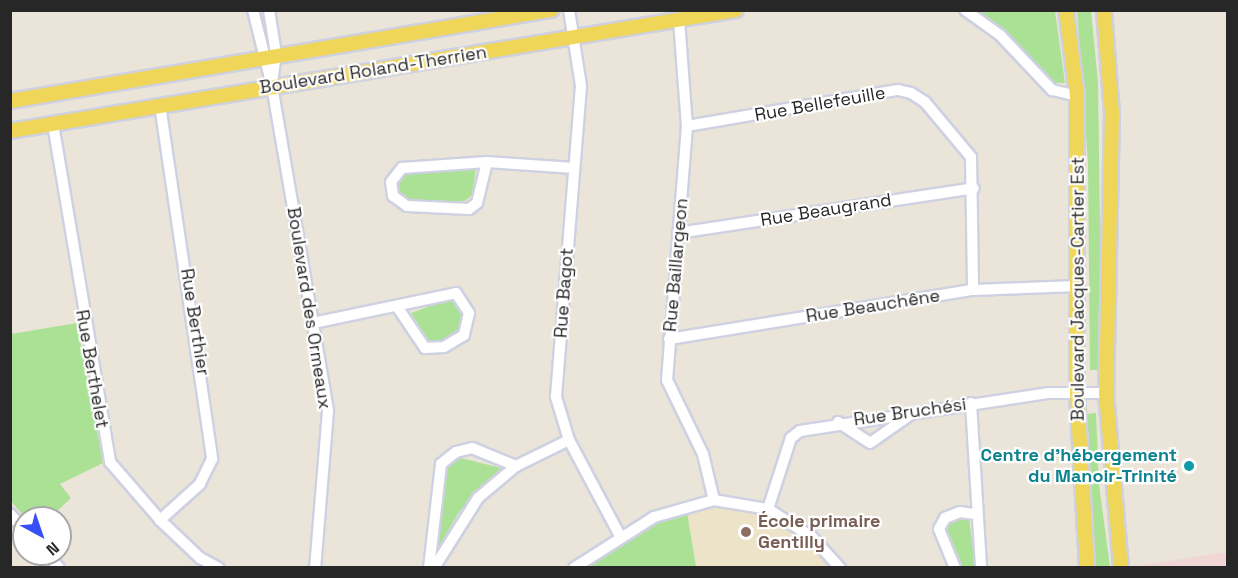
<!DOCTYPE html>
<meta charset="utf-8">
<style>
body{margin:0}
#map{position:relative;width:1238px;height:578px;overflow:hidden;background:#eae4d9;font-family:"Space Grotesk",sans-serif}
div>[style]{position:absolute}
.education>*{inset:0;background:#ece3c8}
.medical>*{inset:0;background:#f2d6d5}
.green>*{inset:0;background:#aae195}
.roads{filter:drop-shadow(2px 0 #ced1e1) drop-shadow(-2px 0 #ced1e1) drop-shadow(0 2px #ced1e1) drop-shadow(0 -2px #ced1e1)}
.minor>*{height:10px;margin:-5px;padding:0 5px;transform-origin:5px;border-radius:5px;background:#fff}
.major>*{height:14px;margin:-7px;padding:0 7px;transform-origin:7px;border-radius:7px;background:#efd659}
.dots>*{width:16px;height:16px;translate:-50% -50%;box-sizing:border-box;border:3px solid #fff;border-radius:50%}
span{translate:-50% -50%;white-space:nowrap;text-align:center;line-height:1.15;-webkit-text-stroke:4.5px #fff;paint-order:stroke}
.street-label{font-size:18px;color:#272727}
.culture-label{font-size:18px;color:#0d838f;font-weight:700}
.right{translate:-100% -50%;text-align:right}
.education-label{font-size:18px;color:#785e54;font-weight:700}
.left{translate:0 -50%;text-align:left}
.frame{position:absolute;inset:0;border:12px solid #272727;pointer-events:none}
.north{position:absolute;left:12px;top:506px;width:60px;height:60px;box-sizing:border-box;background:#fff;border:2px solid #a9a9a9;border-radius:50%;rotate:140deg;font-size:16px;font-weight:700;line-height:24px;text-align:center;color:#272727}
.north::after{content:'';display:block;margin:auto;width:21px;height:27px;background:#374ff9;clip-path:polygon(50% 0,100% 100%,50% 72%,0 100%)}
</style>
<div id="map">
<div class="education">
<div style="clip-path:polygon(743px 503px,793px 525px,838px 567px,696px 567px,686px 506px)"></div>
</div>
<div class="medical">
<div style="clip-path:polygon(1219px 553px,1227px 554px,1227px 567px,1132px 567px)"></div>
</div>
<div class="green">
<div style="clip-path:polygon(977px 11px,1055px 11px,1065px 83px,1052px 83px)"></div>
<div style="clip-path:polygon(1077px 11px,1091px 11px,1098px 83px,1102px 370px,1090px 370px,1088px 163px)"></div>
<div style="clip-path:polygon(476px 168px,472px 195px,465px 201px,411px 201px,400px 194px,398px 179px,404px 174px)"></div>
<div style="clip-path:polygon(452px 298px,463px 311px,461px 331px,437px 344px,428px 341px,411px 313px)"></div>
<div style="clip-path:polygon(77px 323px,103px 463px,60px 484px,71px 498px,50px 518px,25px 518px,11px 501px,11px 334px)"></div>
<div style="clip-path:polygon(1096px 413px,1099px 485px,1110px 567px,1095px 567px,1089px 519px,1086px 414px)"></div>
<div style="clip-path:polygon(461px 458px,501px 468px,459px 512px,433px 557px,443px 471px)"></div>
<div style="clip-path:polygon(686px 506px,696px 567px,579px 568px,634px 530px)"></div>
<div style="clip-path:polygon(956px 516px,969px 517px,975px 567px,963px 567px,945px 525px)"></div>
</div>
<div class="roads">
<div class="minor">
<div style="left:253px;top:10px;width:78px;rotate:76deg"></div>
<div style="left:272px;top:86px;width:330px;rotate:80.2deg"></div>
<div style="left:328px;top:411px;width:158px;rotate:94.7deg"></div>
<div style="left:269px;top:10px;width:45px;rotate:81deg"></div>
<div style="left:276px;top:54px;width:29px;rotate:98deg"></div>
<div style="left:569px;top:10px;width:77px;rotate:81deg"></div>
<div style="left:581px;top:86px;width:312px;rotate:94.6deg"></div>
<div style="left:556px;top:397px;width:45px;rotate:73.2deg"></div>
<div style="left:569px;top:440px;width:109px;rotate:62deg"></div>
<div style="left:965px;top:10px;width:43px;rotate:35.5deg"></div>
<div style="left:1000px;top:35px;width:76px;rotate:46.6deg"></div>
<div style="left:1052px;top:90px;width:26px;rotate:13deg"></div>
<div style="left:679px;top:20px;width:106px;rotate:85.7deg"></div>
<div style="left:687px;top:126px;width:255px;rotate:94.5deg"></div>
<div style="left:667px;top:380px;width:82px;rotate:64.1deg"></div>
<div style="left:703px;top:454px;width:47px;rotate:76.6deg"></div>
<div style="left:160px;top:105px;width:358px;rotate:81.6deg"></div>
<div style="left:212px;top:459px;width:28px;rotate:116deg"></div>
<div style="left:200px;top:484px;width:54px;rotate:138deg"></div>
<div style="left:53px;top:124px;width:343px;rotate:80.4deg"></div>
<div style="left:110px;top:462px;width:77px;rotate:49.2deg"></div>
<div style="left:160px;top:520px;width:55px;rotate:43.5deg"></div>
<div style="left:200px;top:558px;width:21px;rotate:28deg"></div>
<div style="left:687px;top:126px;width:214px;rotate:-9.7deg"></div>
<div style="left:898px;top:90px;width:13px;rotate:13deg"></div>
<div style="left:911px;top:93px;width:17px;rotate:33deg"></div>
<div style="left:925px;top:102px;width:72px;rotate:50.1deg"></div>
<div style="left:971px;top:157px;width:133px;rotate:89.1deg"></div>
<div style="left:487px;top:162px;width:42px;rotate:103.7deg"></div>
<div style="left:477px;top:203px;width:10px;rotate:143deg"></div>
<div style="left:469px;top:209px;width:62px;rotate:-177.2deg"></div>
<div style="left:407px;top:206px;width:17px;rotate:-144deg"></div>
<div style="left:393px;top:196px;width:14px;rotate:-98deg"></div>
<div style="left:391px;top:182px;width:18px;rotate:-52deg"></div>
<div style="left:402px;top:168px;width:85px;rotate:-4deg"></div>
<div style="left:487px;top:162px;width:87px;rotate:3.9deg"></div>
<div style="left:678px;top:233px;width:299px;rotate:-8.6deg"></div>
<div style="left:313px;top:323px;width:146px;rotate:-11.8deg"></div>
<div style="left:456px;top:293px;width:24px;rotate:57deg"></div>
<div style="left:469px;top:313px;width:23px;rotate:103deg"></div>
<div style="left:464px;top:335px;width:23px;rotate:149deg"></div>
<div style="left:444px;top:347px;width:19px;rotate:177deg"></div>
<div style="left:425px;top:348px;width:48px;rotate:-124deg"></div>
<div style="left:669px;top:339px;width:308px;rotate:-9.2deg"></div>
<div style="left:973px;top:290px;width:104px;rotate:-2.2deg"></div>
<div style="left:971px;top:403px;width:165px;rotate:86.5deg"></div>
<div style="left:838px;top:422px;width:38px;rotate:33deg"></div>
<div style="left:870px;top:443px;width:52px;rotate:-34.9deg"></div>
<div style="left:768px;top:509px;width:75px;rotate:-72.1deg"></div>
<div style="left:791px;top:438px;width:11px;rotate:-38deg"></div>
<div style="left:800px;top:431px;width:252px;rotate:-8.7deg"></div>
<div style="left:1049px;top:393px;width:57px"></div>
<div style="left:10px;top:514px;width:21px;rotate:47deg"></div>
<div style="left:47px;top:554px;width:18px;rotate:49deg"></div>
<div style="left:429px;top:568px;width:105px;rotate:-83.4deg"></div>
<div style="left:441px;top:464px;width:19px;rotate:-39deg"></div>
<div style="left:456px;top:452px;width:16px;rotate:-14deg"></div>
<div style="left:472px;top:448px;width:48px;rotate:22.2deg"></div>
<div style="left:434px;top:568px;width:83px;rotate:-57.8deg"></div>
<div style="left:478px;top:498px;width:50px;rotate:-40.1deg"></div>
<div style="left:516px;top:466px;width:59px;rotate:-26.1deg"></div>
<div style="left:574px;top:568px;width:95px;rotate:-32.5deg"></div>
<div style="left:654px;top:517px;width:62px;rotate:-15.8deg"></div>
<div style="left:714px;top:500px;width:55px;rotate:9.5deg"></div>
<div style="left:768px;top:509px;width:52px;rotate:32.5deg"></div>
<div style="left:812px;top:537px;width:42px;rotate:47.9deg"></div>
<div style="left:955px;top:568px;width:42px;rotate:-112.3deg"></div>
<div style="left:939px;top:529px;width:13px;rotate:-61deg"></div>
<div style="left:945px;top:518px;width:16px;rotate:-22deg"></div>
<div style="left:960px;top:512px;width:15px;rotate:8deg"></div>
</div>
<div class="major">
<div style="left:1066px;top:10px;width:87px;rotate:82.7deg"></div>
<div style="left:1077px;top:96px;width:297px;rotate:90deg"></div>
<div style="left:1077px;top:393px;width:175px;rotate:86.7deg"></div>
<div style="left:1104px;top:10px;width:103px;rotate:85.6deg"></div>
<div style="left:1112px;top:113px;width:280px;rotate:91.2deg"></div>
<div style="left:1106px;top:393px;width:176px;rotate:85.1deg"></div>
<div style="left:10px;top:101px;width:549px;rotate:-9.55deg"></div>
<div style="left:10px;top:131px;width:736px;rotate:-9.46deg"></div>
</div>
</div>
<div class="dots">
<div style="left:1189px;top:466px;background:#0f9aa8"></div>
<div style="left:746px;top:532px;background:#8d6e63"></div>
</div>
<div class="street-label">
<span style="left:373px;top:70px;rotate:-9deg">Boulevard Roland-Therrien</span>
<span style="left:820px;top:104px;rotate:-10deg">Rue Bellefeuille</span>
<span style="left:826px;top:210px;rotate:-9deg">Rue Beaugrand</span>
<span style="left:676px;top:265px;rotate:-85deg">Rue Baillargeon</span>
<span style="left:1078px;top:289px;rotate:-90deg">Boulevard Jacques-Cartier Est</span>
<span style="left:564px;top:293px;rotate:-86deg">Rue Bagot</span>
<span style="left:873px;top:306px;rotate:-9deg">Rue Beauchêne</span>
<span style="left:309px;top:308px;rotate:81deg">Boulevard des Ormeaux</span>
<span style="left:195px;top:322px;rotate:81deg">Rue Berthier</span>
<span style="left:92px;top:369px;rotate:80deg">Rue Berthelet</span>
<span style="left:910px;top:412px;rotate:-8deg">Rue Bruchési</span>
</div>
<div class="culture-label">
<span class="right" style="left:1177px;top:466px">Centre d'hébergement<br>du Manoir-Trinité</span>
</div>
<div class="education-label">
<span class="left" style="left:758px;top:532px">École primaire<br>Gentilly</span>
</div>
<div class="frame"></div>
<div class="north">N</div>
</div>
